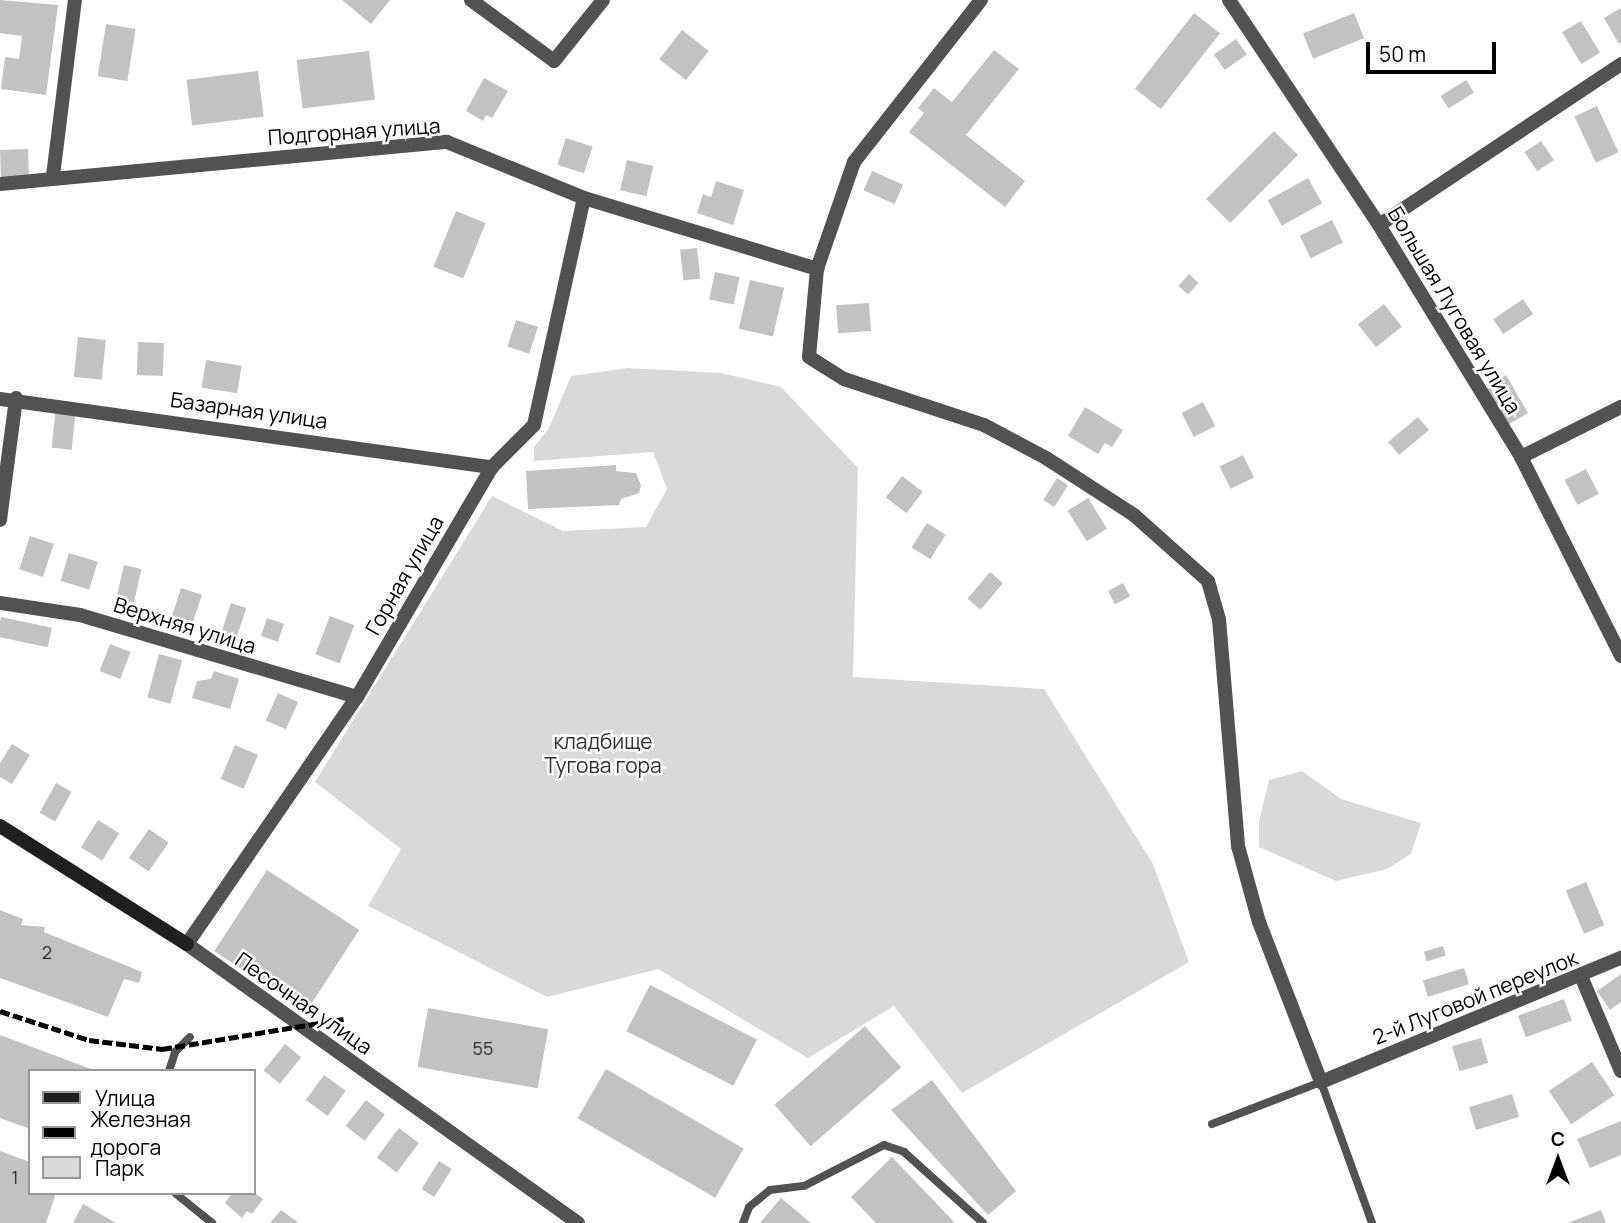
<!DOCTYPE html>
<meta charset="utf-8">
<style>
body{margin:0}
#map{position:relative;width:1621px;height:1223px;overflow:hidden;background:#fff;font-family:Manrope,sans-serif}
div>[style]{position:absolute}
.green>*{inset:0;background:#d9d9d9}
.building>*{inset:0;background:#c2c2c2;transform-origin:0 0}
.lane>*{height:8px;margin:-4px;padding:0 4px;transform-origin:4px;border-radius:4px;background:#525252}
.street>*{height:14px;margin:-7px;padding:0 7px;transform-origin:7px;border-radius:7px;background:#525252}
.secondary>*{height:14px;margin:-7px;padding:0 7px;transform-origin:7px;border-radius:7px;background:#1f1f1f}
.rail>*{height:5px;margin-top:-2.5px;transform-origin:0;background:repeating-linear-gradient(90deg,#000 0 10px,transparent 0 13.5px)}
span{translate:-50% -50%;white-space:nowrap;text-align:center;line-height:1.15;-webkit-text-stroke:5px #fff;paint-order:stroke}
.number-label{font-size:18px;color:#303030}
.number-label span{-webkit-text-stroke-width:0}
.street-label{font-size:21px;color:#000}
.park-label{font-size:21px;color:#303030}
.legend{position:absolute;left:28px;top:1069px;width:228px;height:126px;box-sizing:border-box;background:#fff;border:2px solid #999;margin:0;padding:9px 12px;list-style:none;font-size:21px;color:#000}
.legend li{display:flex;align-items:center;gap:14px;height:35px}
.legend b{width:35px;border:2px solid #999}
.north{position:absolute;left:1523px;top:1125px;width:70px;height:70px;-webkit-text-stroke:5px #fff;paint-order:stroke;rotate:0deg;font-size:19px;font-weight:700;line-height:28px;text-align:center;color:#000}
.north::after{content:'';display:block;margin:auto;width:24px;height:32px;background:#000;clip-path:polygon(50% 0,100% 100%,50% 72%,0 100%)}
.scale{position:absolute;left:1366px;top:42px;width:130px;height:32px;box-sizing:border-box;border:4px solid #000;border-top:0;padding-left:9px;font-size:21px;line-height:24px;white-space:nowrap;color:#000;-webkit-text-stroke:5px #fff;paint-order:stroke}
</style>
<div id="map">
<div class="green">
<div style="clip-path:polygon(628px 368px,721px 373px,781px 387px,858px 468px,853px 677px,1044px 689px,1153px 864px,1189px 962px,962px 1093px,894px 1006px,808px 1058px,658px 969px,547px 997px,368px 906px,401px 849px,315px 782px,492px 496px,563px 531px,646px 527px,667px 489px,653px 452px,534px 461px,534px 447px,549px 428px,571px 376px)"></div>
<div style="clip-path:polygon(1302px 771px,1341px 799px,1421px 823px,1411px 854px,1387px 869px,1336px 881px,1259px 847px,1259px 821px,1269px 780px)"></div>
</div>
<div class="building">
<div style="clip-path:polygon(0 0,58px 5px,46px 95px,1px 89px,5px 57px,19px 59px,22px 36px,0 33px)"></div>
<div style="clip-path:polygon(342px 0,390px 0,371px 24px)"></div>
<div style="clip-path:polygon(1621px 8px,1621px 42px,1619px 44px,1604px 18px)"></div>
<div style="left:1194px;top:13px;width:33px;height:96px;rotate:38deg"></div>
<div style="left:1354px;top:13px;width:27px;height:55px;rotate:68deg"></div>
<div style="left:1581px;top:21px;width:37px;height:22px;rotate:59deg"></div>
<div style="left:106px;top:24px;width:30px;height:53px;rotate:9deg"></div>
<div style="left:682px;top:30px;width:34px;height:37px;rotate:38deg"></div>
<div style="left:1236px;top:39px;width:19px;height:27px;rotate:55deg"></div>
<div style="clip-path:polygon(994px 50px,1019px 69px,966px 135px,1025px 181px,1005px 207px,909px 132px,924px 113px,918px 108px,934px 88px,952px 102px)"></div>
<div style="left:369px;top:51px;width:49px;height:73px;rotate:83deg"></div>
<div style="left:258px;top:71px;width:46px;height:72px;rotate:83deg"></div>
<div style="clip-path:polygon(484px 78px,508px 91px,492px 118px,486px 115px,483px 121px,466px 111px)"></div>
<div style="left:1466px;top:80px;width:15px;height:30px;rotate:58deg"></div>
<div style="left:1597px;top:106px;width:51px;height:25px;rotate:65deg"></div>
<div style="left:1274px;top:131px;width:34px;height:96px;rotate:45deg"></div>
<div style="left:566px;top:138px;width:28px;height:28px;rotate:18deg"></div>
<div style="left:1541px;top:141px;width:23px;height:20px;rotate:56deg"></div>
<div style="left:28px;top:149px;width:29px;height:28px;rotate:88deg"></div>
<div style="left:627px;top:160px;width:27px;height:31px;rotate:13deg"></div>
<div style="left:872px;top:171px;width:34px;height:21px;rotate:24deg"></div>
<div style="left:1308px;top:178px;width:29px;height:46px;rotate:61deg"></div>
<div style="clip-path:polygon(716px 181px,744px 190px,733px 225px,697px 213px,703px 194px,711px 197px)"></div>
<div style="left:456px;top:211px;width:32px;height:60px;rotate:22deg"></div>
<div style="left:1332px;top:220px;width:25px;height:36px;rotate:64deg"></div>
<div style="left:697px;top:248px;width:31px;height:17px;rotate:84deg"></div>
<div style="left:715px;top:272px;width:25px;height:28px;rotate:12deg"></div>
<div style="left:1189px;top:274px;width:13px;height:16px;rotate:42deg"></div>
<div style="left:750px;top:280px;width:35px;height:50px;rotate:13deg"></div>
<div style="left:1523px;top:299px;width:18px;height:36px;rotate:56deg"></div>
<div style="left:869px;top:303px;width:28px;height:33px;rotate:86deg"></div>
<div style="left:1384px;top:304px;width:29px;height:33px;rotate:52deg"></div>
<div style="left:516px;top:320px;width:23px;height:28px;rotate:18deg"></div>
<div style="left:78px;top:337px;width:28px;height:40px;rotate:6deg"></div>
<div style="left:138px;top:342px;width:26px;height:33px;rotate:2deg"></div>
<div style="left:206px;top:360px;width:36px;height:28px;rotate:9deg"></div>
<div style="left:1506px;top:375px;width:44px;height:23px;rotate:60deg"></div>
<div style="left:1203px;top:402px;width:27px;height:24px;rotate:63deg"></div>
<div style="left:56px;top:407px;width:20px;height:41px;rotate:6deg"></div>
<div style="clip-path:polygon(1085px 407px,1123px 430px,1112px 447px,1105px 443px,1098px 454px,1068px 436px)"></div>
<div style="left:1418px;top:417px;width:17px;height:39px;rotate:50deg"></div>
<div style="left:1243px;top:455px;width:25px;height:26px;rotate:64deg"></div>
<div style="clip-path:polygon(616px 465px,616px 471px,636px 473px,641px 485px,639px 493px,621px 499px,619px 505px,528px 509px,526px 471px)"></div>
<div style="left:1586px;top:469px;width:28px;height:24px;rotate:63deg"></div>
<div style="left:902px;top:476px;width:26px;height:27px;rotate:37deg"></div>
<div style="left:1057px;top:478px;width:13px;height:26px;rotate:32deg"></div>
<div style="left:1088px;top:498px;width:36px;height:24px;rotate:58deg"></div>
<div style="left:927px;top:523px;width:22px;height:29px;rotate:32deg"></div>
<div style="left:30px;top:536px;width:25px;height:35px;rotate:18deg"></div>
<div style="left:69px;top:553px;width:30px;height:29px;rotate:17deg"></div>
<div style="left:124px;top:565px;width:18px;height:34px;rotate:13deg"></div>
<div style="left:990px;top:572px;width:17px;height:35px;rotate:40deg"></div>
<div style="left:1123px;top:583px;width:15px;height:17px;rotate:62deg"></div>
<div style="left:181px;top:588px;width:22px;height:30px;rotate:18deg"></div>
<div style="left:231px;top:603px;width:16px;height:33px;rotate:18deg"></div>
<div style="left:330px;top:616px;width:26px;height:41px;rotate:21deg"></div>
<div style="left:1px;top:617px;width:52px;height:20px;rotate:12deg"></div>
<div style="left:267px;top:618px;width:18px;height:19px;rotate:19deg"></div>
<div style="left:110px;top:644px;width:22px;height:29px;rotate:21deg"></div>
<div style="left:159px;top:654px;width:24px;height:45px;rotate:15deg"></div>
<div style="clip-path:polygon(214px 671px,239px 679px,230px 709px,192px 698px,197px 681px,211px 679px)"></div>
<div style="left:278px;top:693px;width:22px;height:30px;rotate:24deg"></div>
<div style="clip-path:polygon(12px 744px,30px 755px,12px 784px,0 777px,0 763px)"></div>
<div style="left:235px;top:745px;width:25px;height:37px;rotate:23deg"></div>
<div style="left:56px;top:783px;width:18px;height:34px;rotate:29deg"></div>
<div style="left:98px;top:820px;width:25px;height:32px;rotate:32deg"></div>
<div style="left:149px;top:829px;width:24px;height:35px;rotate:35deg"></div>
<div style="left:267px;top:870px;width:110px;height:97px;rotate:33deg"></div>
<div style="left:1586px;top:882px;width:47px;height:22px;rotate:67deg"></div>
<div style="clip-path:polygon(0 910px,23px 919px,21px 925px,45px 927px,44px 932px,142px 972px,139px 983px,124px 979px,108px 1017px,0 978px)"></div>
<div style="left:1443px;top:946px;width:10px;height:20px;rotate:73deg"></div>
<div style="left:1464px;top:968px;width:17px;height:43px;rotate:73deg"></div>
<div style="clip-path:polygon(1621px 974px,1621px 1002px,1610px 1010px,1597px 991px)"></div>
<div style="left:650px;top:985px;width:120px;height:52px;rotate:27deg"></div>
<div style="left:1564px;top:999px;width:23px;height:49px;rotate:70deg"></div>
<div style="left:428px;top:1008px;width:122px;height:60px;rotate:10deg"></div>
<div style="left:865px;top:1026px;width:55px;height:120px;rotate:49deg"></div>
<div style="clip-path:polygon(0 1035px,94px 1070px,94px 1071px,30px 1071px,30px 1129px,0 1118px)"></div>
<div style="left:1481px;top:1038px;width:26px;height:30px;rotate:74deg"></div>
<div style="left:285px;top:1044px;width:21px;height:34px;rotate:39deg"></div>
<div style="left:1592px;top:1062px;width:40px;height:52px;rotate:56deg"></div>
<div style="left:606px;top:1069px;width:159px;height:57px;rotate:30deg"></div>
<div style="left:324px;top:1075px;width:27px;height:31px;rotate:36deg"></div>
<div style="clip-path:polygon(932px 1080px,1016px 1191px,988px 1215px,891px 1110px)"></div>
<div style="left:1512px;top:1094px;width:24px;height:45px;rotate:73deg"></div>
<div style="left:366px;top:1100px;width:24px;height:33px;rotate:38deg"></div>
<div style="clip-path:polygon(1621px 1121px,1621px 1155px,1590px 1168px,1577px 1139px)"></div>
<div style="left:399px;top:1128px;width:25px;height:37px;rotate:37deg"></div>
<div style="clip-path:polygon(0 1151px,30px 1162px,30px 1193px,56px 1193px,46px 1223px,0 1223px)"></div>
<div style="clip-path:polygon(892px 1157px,955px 1223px,876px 1223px,851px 1197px)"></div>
<div style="left:439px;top:1161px;width:15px;height:33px;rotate:32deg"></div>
<div style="clip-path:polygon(232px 1193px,255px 1193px,263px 1199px,252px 1214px,247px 1211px,242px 1218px,225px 1203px)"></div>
<div style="clip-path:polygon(781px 1198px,811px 1223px,760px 1223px)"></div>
<div style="clip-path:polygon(83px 1204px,116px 1223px,73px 1223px)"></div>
<div style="clip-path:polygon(281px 1210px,299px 1223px,270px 1223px)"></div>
<div style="clip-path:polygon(1601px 1210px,1606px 1223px,1568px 1223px)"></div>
</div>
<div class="lane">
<div style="left:169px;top:1071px;width:20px;rotate:-72deg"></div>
<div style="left:175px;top:1052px;width:21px;rotate:-45deg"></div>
<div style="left:1212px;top:1124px;width:117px;rotate:-21.1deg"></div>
<div style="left:1321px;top:1082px;width:150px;rotate:70.1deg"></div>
<div style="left:175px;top:1193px;width:48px;rotate:39deg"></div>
<div style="left:743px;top:1223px;width:17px;rotate:-69deg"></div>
<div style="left:749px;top:1207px;width:27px;rotate:-39deg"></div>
<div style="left:770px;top:1190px;width:34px;rotate:-7deg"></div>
<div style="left:804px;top:1186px;width:90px;rotate:-27.1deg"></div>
<div style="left:884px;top:1145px;width:21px;rotate:19deg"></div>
<div style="left:904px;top:1152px;width:106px;rotate:41.9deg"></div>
</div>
<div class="street">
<div style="left:471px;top:0;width:103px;rotate:36.3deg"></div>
<div style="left:554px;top:61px;width:78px;rotate:-51.2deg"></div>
<div style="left:981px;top:0;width:206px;rotate:128.1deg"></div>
<div style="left:854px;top:162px;width:113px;rotate:109.1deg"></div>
<div style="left:817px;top:269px;width:88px;rotate:95.2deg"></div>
<div style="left:809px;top:357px;width:41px;rotate:32.2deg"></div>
<div style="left:844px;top:379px;width:147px;rotate:18.2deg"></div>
<div style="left:984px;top:425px;width:70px;rotate:28deg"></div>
<div style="left:1046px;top:458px;width:105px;rotate:32.9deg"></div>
<div style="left:1134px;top:515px;width:99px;rotate:41.7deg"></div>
<div style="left:1208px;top:581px;width:40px;rotate:74deg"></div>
<div style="left:1219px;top:619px;width:228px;rotate:85.2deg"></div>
<div style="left:1238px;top:846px;width:79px;rotate:74.6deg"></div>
<div style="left:1259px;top:922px;width:172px;rotate:68.8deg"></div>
<div style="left:1321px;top:1082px;width:325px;rotate:-22.5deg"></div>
<div style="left:1229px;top:0;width:270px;rotate:56.3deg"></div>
<div style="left:1379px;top:225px;width:272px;rotate:58.5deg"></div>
<div style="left:1521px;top:457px;width:223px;rotate:63.3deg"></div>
<div style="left:53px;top:176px;width:177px;rotate:-82.9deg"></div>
<div style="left:0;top:184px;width:449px;rotate:-5.4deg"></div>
<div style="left:447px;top:142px;width:148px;rotate:22.2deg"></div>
<div style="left:584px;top:198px;width:244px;rotate:16.9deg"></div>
<div style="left:1379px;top:225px;width:291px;rotate:-33.6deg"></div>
<div style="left:0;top:399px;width:497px;rotate:7.9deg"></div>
<div style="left:1521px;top:457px;width:112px;rotate:-26.6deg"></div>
<div style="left:0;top:520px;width:123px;rotate:-82.5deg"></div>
<div style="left:0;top:603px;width:81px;rotate:8.5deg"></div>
<div style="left:80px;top:615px;width:289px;rotate:16.5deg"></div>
<div style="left:1581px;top:976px;width:103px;rotate:67.2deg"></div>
<div style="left:578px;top:1223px;width:480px;rotate:-144.5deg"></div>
<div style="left:187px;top:944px;width:300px;rotate:-55.5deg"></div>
<div style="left:357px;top:697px;width:267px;rotate:-59.6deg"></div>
<div style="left:492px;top:467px;width:59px;rotate:-45deg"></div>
<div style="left:534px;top:425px;width:232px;rotate:-77.6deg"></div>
</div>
<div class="secondary">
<div style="left:0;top:826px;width:221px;rotate:32.3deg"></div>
</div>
<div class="rail">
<div style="left:0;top:1011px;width:94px;rotate:18deg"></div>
<div style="left:89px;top:1040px;width:74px;rotate:7deg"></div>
<div style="left:162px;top:1049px;width:184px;rotate:-9.4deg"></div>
</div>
<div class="number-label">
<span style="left:47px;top:952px">2</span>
<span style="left:483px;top:1048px">55</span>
<span style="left:15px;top:1177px">1</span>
</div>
<div class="street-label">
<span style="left:354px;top:131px;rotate:-4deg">Подгорная улица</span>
<span style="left:1455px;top:310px;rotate:59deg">Большая Луговая улица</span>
<span style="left:249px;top:410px;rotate:8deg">Базарная улица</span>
<span style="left:404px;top:575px;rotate:-60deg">Горная улица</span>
<span style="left:185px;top:625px;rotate:17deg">Верхняя улица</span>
<span style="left:1475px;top:997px;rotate:-22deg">2-й Луговой переулок</span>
<span style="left:304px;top:1003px;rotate:35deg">Песочная улица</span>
</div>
<div class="park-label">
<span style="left:603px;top:753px">кладбище<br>Тугова гора</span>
</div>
<ul class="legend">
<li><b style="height:9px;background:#1f1f1f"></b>Улица</li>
<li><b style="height:9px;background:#000"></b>Железная дорога</li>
<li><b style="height:19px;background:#d9d9d9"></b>Парк</li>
</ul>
<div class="north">С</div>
<div class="scale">50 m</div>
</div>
